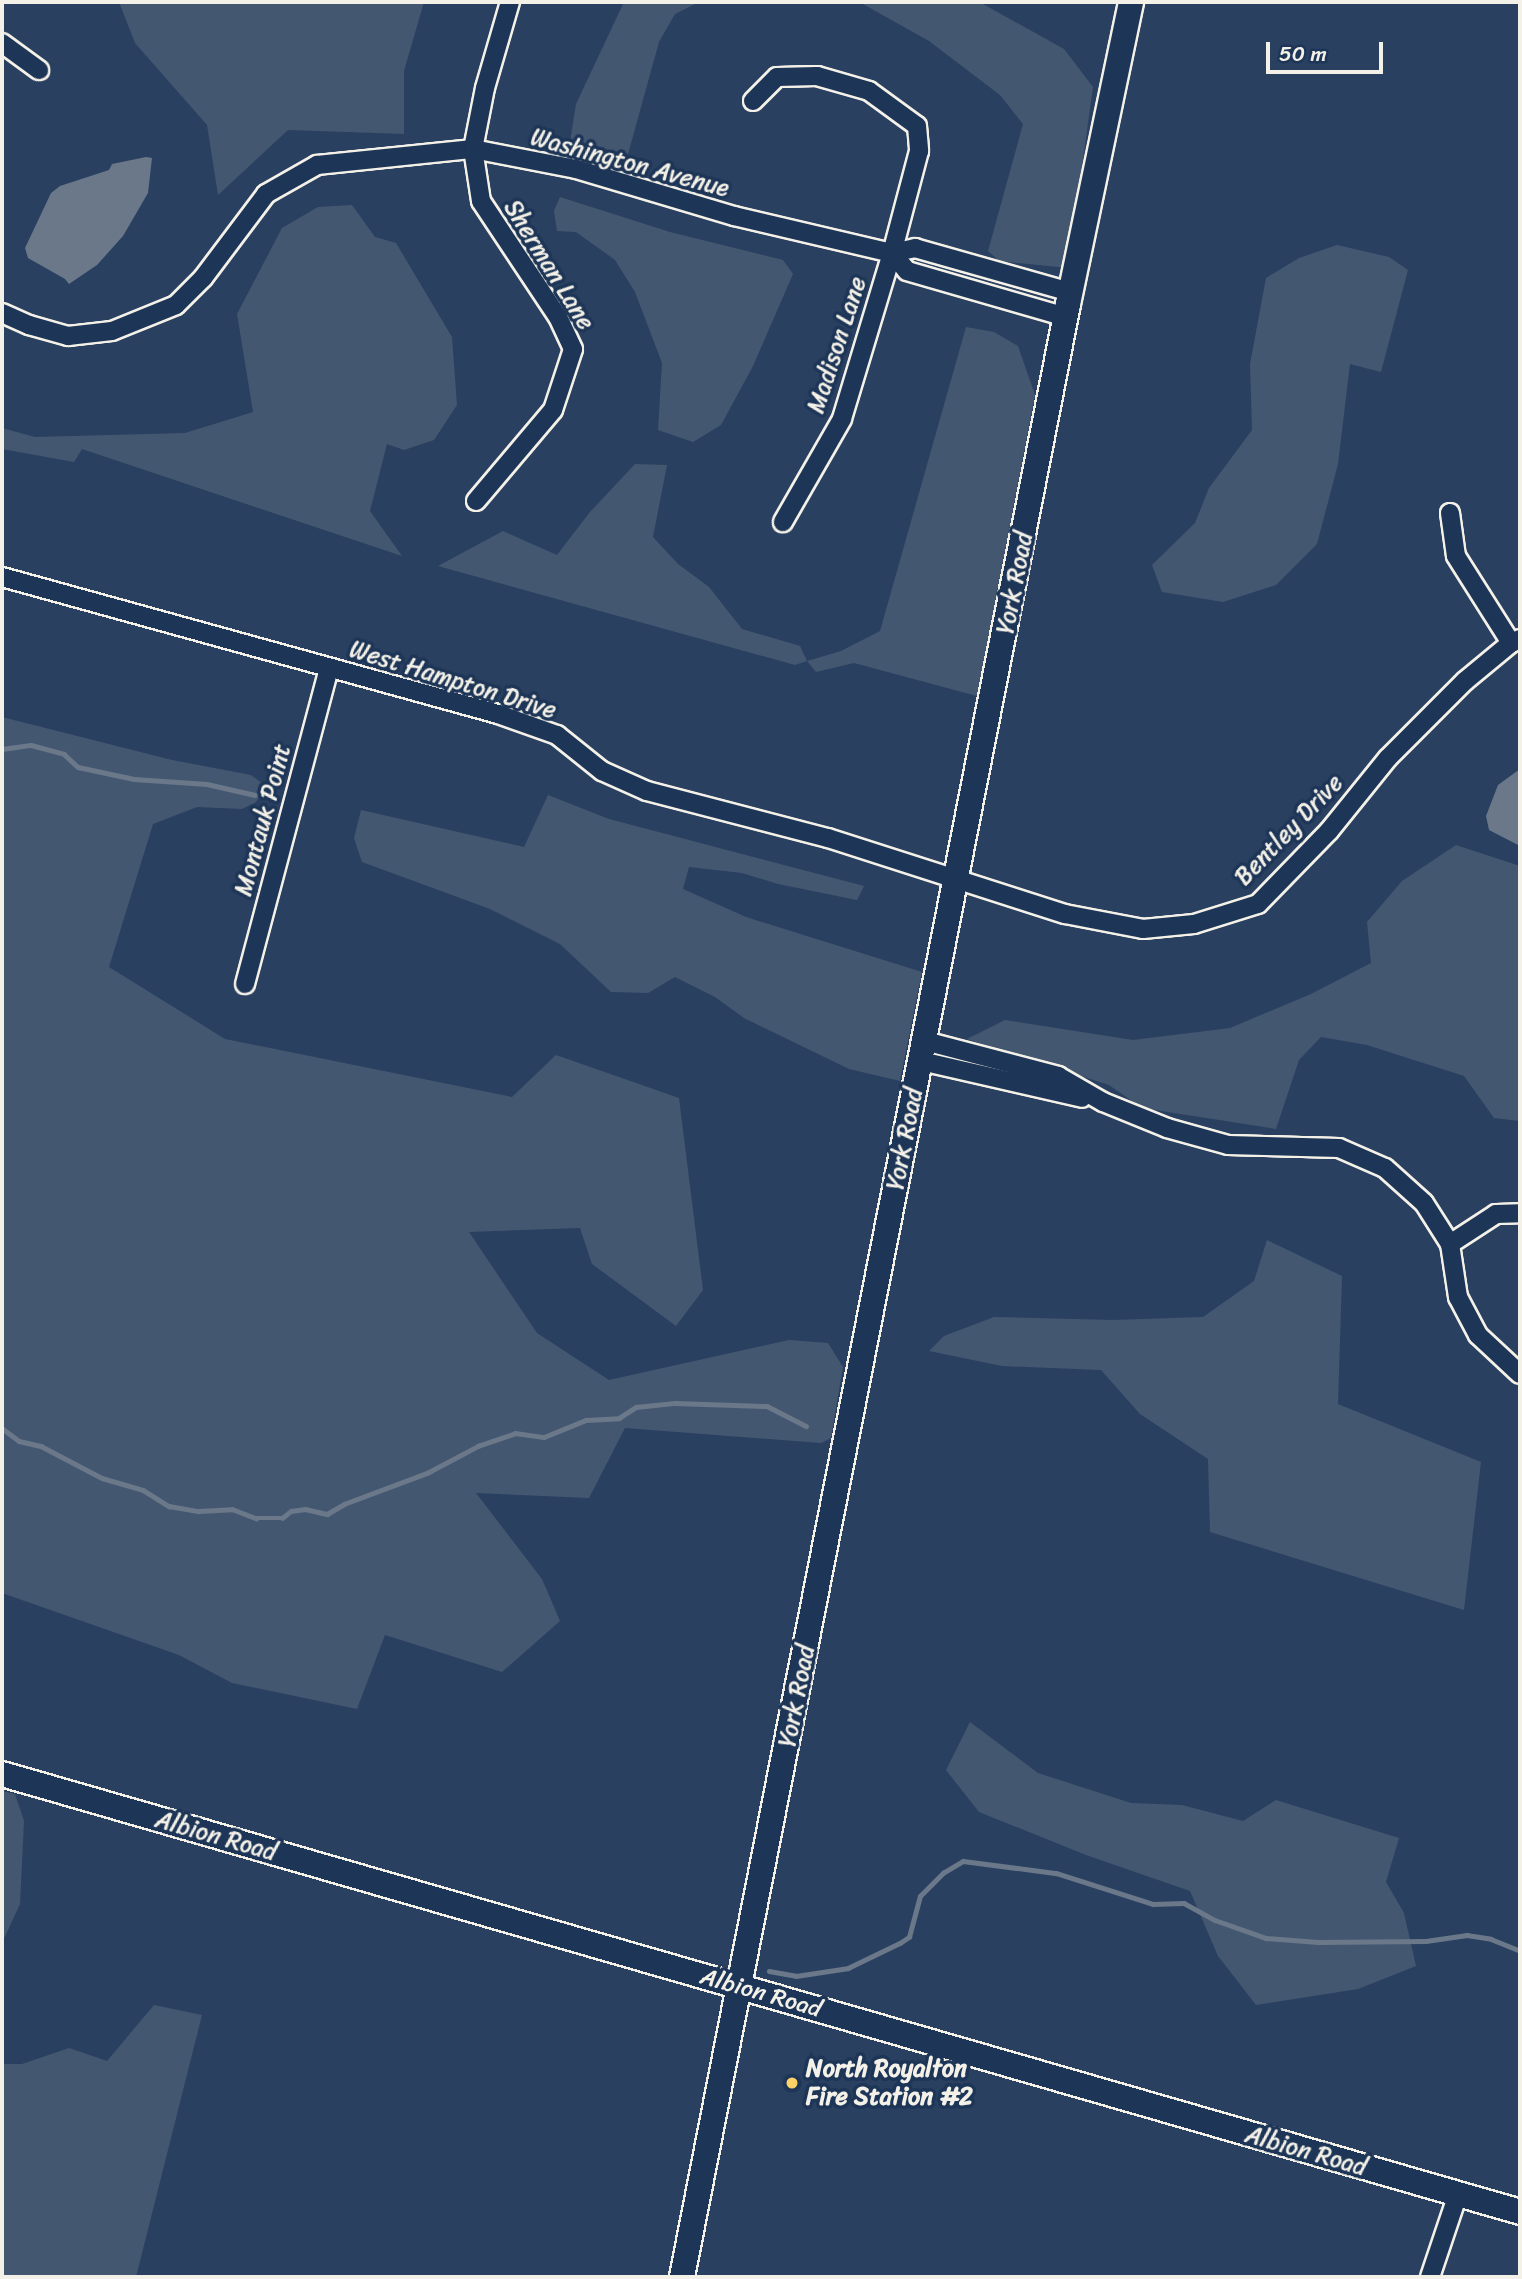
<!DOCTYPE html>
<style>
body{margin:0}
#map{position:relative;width:1522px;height:2279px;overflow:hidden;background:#2a4060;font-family:Sriracha,sans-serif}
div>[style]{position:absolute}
.green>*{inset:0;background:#445771}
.water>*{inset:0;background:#6a788a}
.stream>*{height:4.5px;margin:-2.25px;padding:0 2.25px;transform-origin:2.25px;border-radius:2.25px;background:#6a788a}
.roads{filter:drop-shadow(2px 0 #f4f1e8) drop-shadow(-2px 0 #f4f1e8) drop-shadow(0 2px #f4f1e8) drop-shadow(0 -2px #f4f1e8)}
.street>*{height:18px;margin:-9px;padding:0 9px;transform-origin:9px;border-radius:9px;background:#1d3557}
.secondary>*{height:24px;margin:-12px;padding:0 12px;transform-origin:12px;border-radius:12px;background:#1d3557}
.dots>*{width:19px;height:19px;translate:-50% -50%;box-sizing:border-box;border:4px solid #1d3557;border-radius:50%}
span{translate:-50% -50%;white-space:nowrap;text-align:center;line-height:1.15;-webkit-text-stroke:7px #1d3557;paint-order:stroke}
.street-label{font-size:24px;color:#f4f1e8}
.poi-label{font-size:24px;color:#f4f1e8;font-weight:700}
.left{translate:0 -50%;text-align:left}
.frame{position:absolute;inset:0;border:4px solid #f4f1e8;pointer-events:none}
.scale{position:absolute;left:1266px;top:42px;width:117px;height:32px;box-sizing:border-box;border:4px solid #f4f1e8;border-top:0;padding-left:9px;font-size:21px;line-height:24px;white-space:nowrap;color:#f4f1e8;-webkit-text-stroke:5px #1d3557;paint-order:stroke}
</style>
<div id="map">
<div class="green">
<div style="clip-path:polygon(119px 2px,424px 2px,404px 71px,404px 134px,288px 130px,218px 195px,207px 125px,135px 43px)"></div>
<div style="clip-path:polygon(624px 2px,699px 2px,675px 14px,659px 42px,628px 154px,570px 142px,576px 104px)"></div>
<div style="clip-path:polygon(850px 2px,983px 4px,1064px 49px,1093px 87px,1068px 268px,999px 261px,988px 251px,1023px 124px,1000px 95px,929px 41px,863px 4px)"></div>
<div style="clip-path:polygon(560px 197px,670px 232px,783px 260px,793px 274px,753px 366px,721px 425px,693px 442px,658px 430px,662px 363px,635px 292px,615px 260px,576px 232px,557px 231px,554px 211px)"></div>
<div style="clip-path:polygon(352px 205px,375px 237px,396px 243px,452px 337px,457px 405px,434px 440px,404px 450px,387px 444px,370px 511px,402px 556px,82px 449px,74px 462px,2px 449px,2px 428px,35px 437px,185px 433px,253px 412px,237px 314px,282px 228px,318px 207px)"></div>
<div style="clip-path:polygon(1337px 245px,1389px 257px,1408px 270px,1381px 372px,1350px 364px,1338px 464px,1317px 544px,1276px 585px,1223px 602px,1162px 592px,1152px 565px,1195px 523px,1209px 488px,1252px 430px,1250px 364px,1266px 278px,1299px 258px)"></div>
<div style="clip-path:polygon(966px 327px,994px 332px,1018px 346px,1035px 395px,977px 696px,854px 663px,816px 672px,807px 661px,795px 665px,438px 566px,503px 531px,557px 555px,590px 512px,635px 464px,667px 465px,653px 537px,678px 564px,709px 587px,742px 629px,800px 646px,807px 661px,841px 651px,880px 631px)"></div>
<div style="clip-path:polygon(2px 717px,172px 760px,251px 775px,266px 786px,256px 802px,242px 809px,197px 807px,153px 824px,109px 967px,225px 1039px,512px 1097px,556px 1055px,679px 1098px,703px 1290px,676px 1326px,592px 1264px,580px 1228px,469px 1232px,537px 1333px,609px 1380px,789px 1340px,828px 1343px,843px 1367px,831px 1438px,821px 1443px,625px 1428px,589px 1498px,476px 1493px,542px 1579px,560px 1621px,502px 1672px,385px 1635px,357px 1709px,232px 1683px,179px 1655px,2px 1593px)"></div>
<div style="clip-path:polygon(548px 795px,609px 819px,864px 886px,857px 900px,778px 884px,742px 873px,689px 867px,683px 889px,746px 917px,922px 972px,900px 1081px,849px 1069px,744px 1018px,715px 997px,675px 977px,648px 993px,611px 992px,560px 944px,490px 909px,362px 862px,354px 838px,361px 810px,524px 847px)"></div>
<div style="clip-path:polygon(1456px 845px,1520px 866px,1520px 1121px,1494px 1118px,1464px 1076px,1367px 1045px,1321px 1037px,1299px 1060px,1276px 1129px,1142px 1108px,1109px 1085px,967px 1039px,1005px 1020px,1133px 1040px,1230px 1028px,1311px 994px,1371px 963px,1367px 922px,1402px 881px)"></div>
<div style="clip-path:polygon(1267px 1240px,1342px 1276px,1338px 1404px,1481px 1462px,1464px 1610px,1210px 1532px,1208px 1459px,1140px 1414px,1101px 1370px,1002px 1366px,929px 1351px,944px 1336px,994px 1317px,1112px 1320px,1203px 1317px,1254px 1281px)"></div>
<div style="clip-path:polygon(970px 1722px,1038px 1773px,1131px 1803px,1182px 1805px,1243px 1821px,1276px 1800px,1399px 1838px,1386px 1882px,1404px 1913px,1416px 1966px,1358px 1989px,1256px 2005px,1218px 1956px,1190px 1891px,1086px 1855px,979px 1812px,946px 1770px)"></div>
<div style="clip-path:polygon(2px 1791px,15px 1794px,24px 1821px,20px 1904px,2px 1943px)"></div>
<div style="clip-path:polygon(154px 2005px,202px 2015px,136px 2277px,2px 2277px,2px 2064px,22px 2064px,69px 2048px,107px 2061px)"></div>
</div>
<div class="water">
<div style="clip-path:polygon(146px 157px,152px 158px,148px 193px,123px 236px,97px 265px,69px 284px,65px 279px,28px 258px,25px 248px,51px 193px,60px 186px,109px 170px,112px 164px)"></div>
<div style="clip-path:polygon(1520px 769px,1520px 846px,1489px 830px,1486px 816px,1498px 785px)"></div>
</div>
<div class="stream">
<div style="left:2px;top:749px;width:29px;rotate:-8deg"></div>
<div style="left:31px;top:745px;width:34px;rotate:15deg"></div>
<div style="left:64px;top:754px;width:19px;rotate:43deg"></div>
<div style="left:78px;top:767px;width:57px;rotate:12.1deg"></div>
<div style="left:134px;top:779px;width:73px;rotate:3.9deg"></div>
<div style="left:207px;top:784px;width:49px;rotate:12.9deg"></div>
<div style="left:2px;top:1428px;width:21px;rotate:37deg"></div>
<div style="left:19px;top:1441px;width:23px;rotate:13deg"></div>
<div style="left:41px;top:1446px;width:69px;rotate:27.7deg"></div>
<div style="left:102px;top:1478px;width:43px;rotate:16.3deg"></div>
<div style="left:143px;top:1490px;width:31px;rotate:32deg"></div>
<div style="left:169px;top:1506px;width:29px;rotate:10deg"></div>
<div style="left:198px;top:1511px;width:34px;rotate:-3deg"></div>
<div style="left:232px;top:1509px;width:26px;rotate:21deg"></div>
<div style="left:256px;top:1518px;width:26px"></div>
<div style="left:282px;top:1518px;width:11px;rotate:-38deg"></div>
<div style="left:291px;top:1511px;width:14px;rotate:-8deg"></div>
<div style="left:305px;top:1509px;width:23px;rotate:13deg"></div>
<div style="left:327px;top:1514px;width:20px;rotate:-30deg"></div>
<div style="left:344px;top:1504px;width:89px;rotate:-20.5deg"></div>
<div style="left:427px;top:1473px;width:58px;rotate:-27.9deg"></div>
<div style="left:478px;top:1446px;width:39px;rotate:-19deg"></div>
<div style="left:515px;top:1433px;width:29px;rotate:8deg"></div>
<div style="left:544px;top:1437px;width:45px;rotate:-22deg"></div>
<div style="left:586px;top:1420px;width:33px;rotate:-3deg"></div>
<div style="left:619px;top:1418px;width:20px;rotate:-33deg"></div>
<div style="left:636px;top:1407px;width:39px;rotate:-6deg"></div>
<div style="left:675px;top:1403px;width:92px;rotate:1.9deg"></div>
<div style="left:767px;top:1406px;width:44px;rotate:27.1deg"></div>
<div style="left:769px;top:1971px;width:27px;rotate:10deg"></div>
<div style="left:796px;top:1976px;width:53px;rotate:-8.7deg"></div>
<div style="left:848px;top:1968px;width:58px;rotate:-25.7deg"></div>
<div style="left:900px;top:1943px;width:11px;rotate:-34deg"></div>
<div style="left:909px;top:1937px;width:42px;rotate:-75deg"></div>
<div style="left:920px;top:1896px;width:33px;rotate:-45deg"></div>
<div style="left:943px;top:1873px;width:23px;rotate:-31deg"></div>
<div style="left:963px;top:1861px;width:94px;rotate:7.4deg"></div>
<div style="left:1056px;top:1873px;width:102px;rotate:17.7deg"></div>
<div style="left:1153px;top:1904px;width:31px;rotate:-2deg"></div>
<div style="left:1184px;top:1903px;width:35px;rotate:29deg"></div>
<div style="left:1215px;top:1920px;width:54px;rotate:19.4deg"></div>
<div style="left:1266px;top:1938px;width:52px;rotate:4.4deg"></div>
<div style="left:1318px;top:1942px;width:108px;rotate:-0.5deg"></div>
<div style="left:1426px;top:1941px;width:41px;rotate:-8.3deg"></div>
<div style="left:1467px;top:1935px;width:24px;rotate:9deg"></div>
<div style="left:1491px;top:1939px;width:31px;rotate:22deg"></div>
</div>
<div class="roads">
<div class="street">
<div style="left:2px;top:43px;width:46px;rotate:36.1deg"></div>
<div style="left:753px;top:101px;width:34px;rotate:-45deg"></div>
<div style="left:777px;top:77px;width:40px;rotate:-1.4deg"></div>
<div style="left:817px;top:76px;width:54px;rotate:16.1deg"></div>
<div style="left:869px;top:91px;width:59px;rotate:36.1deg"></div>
<div style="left:917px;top:126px;width:25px;rotate:85deg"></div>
<div style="left:919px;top:151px;width:106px;rotate:104.8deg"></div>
<div style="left:892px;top:253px;width:173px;rotate:106.8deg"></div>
<div style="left:842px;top:419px;width:119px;rotate:119.8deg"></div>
<div style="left:892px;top:253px;width:23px;rotate:50deg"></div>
<div style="left:907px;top:271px;width:166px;rotate:16.1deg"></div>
<div style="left:2px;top:313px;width:30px;rotate:24deg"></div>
<div style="left:29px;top:325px;width:41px;rotate:15.8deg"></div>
<div style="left:68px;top:336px;width:44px;rotate:-6.5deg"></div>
<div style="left:112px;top:331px;width:69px;rotate:-22.1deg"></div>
<div style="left:176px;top:305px;width:38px;rotate:-45deg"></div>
<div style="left:203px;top:278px;width:105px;rotate:-53.1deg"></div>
<div style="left:266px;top:194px;width:59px;rotate:-29.6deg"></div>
<div style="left:317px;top:165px;width:157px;rotate:-5.9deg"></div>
<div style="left:473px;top:149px;width:105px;rotate:11deg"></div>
<div style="left:576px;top:169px;width:165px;rotate:16.6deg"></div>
<div style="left:734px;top:216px;width:162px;rotate:13.2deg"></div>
<div style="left:892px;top:253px;width:24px;rotate:-12deg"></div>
<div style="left:915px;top:248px;width:162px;rotate:15.8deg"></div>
<div style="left:476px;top:501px;width:119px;rotate:-49.8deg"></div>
<div style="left:553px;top:410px;width:64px;rotate:-71.8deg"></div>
<div style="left:573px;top:349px;width:35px;rotate:-115deg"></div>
<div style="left:558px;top:317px;width:139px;rotate:-123.6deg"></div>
<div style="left:481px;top:201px;width:53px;rotate:-98.7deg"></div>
<div style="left:473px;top:149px;width:62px;rotate:-78.9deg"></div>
<div style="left:485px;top:88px;width:90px;rotate:-73.8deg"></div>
<div style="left:1450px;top:513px;width:43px;rotate:82.1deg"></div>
<div style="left:1456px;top:556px;width:103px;rotate:57.7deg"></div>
<div style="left:2px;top:577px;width:515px;rotate:15.44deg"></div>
<div style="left:498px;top:714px;width:63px;rotate:19.6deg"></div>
<div style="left:557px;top:735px;width:58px;rotate:38.7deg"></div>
<div style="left:602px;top:771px;width:49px;rotate:24deg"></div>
<div style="left:647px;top:791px;width:187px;rotate:14.6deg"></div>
<div style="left:828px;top:838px;width:249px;rotate:17.8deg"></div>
<div style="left:1065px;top:914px;width:79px;rotate:10.9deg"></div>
<div style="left:1143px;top:929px;width:51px;rotate:-5.6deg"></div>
<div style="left:1194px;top:924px;width:67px;rotate:-17.4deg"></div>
<div style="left:1258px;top:904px;width:102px;rotate:-45.8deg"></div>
<div style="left:1329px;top:831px;width:94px;rotate:-51.1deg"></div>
<div style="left:1388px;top:758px;width:109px;rotate:-45deg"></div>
<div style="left:1465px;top:681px;width:60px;rotate:-39.6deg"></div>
<div style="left:1511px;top:643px;width:10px;rotate:-24deg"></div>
<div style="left:245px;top:984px;width:326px;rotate:-75.1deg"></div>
<div style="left:925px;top:1041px;width:138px;rotate:14.7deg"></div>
<div style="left:1058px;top:1076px;width:52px;rotate:30deg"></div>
<div style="left:1103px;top:1102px;width:69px;rotate:22.1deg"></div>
<div style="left:1167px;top:1128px;width:63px;rotate:15.6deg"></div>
<div style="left:1228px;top:1145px;width:111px;rotate:1.5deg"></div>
<div style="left:1339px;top:1148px;width:50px;rotate:23.5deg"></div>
<div style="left:1385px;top:1168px;width:52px;rotate:41.9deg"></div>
<div style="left:1424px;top:1203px;width:49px;rotate:57.6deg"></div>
<div style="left:1450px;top:1244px;width:54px;rotate:81.4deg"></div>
<div style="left:1458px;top:1297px;width:43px;rotate:62.2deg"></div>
<div style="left:1478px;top:1335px;width:57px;rotate:42.9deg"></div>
<div style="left:921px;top:1061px;width:165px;rotate:12.9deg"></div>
<div style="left:1450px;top:1244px;width:55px;rotate:-33.1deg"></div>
<div style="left:1496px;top:1214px;width:24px;rotate:-2deg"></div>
<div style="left:1430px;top:2277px;width:88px;rotate:-71.4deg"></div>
</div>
<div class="secondary">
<div style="left:2px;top:1774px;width:1580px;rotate:16.09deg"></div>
<div style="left:682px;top:2277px;width:2010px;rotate:-78.93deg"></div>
<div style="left:1068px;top:304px;width:309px;rotate:-78.2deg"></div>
</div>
</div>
<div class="dots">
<div style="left:792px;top:2083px;background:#ffd166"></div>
</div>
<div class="street-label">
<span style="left:630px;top:163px;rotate:15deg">Washington Avenue</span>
<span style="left:549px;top:265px;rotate:58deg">Sherman Lane</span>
<span style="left:837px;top:345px;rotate:-72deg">Madison Lane</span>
<span style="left:1015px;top:583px;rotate:-79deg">York Road</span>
<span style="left:453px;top:680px;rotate:17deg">West Hampton Drive</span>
<span style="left:263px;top:820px;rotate:-75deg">Montauk Point</span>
<span style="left:1289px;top:830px;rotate:-46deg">Bentley Drive</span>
<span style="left:905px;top:1139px;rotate:-79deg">York Road</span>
<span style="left:797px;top:1696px;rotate:-79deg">York Road</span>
<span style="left:216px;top:1836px;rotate:16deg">Albion Road</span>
<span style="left:761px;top:1993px;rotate:16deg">Albion Road</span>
<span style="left:1306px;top:2151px;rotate:16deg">Albion Road</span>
</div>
<div class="poi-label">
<span class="left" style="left:806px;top:2083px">North Royalton<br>Fire Station #2</span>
</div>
<div class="frame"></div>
<div class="scale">50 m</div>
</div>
